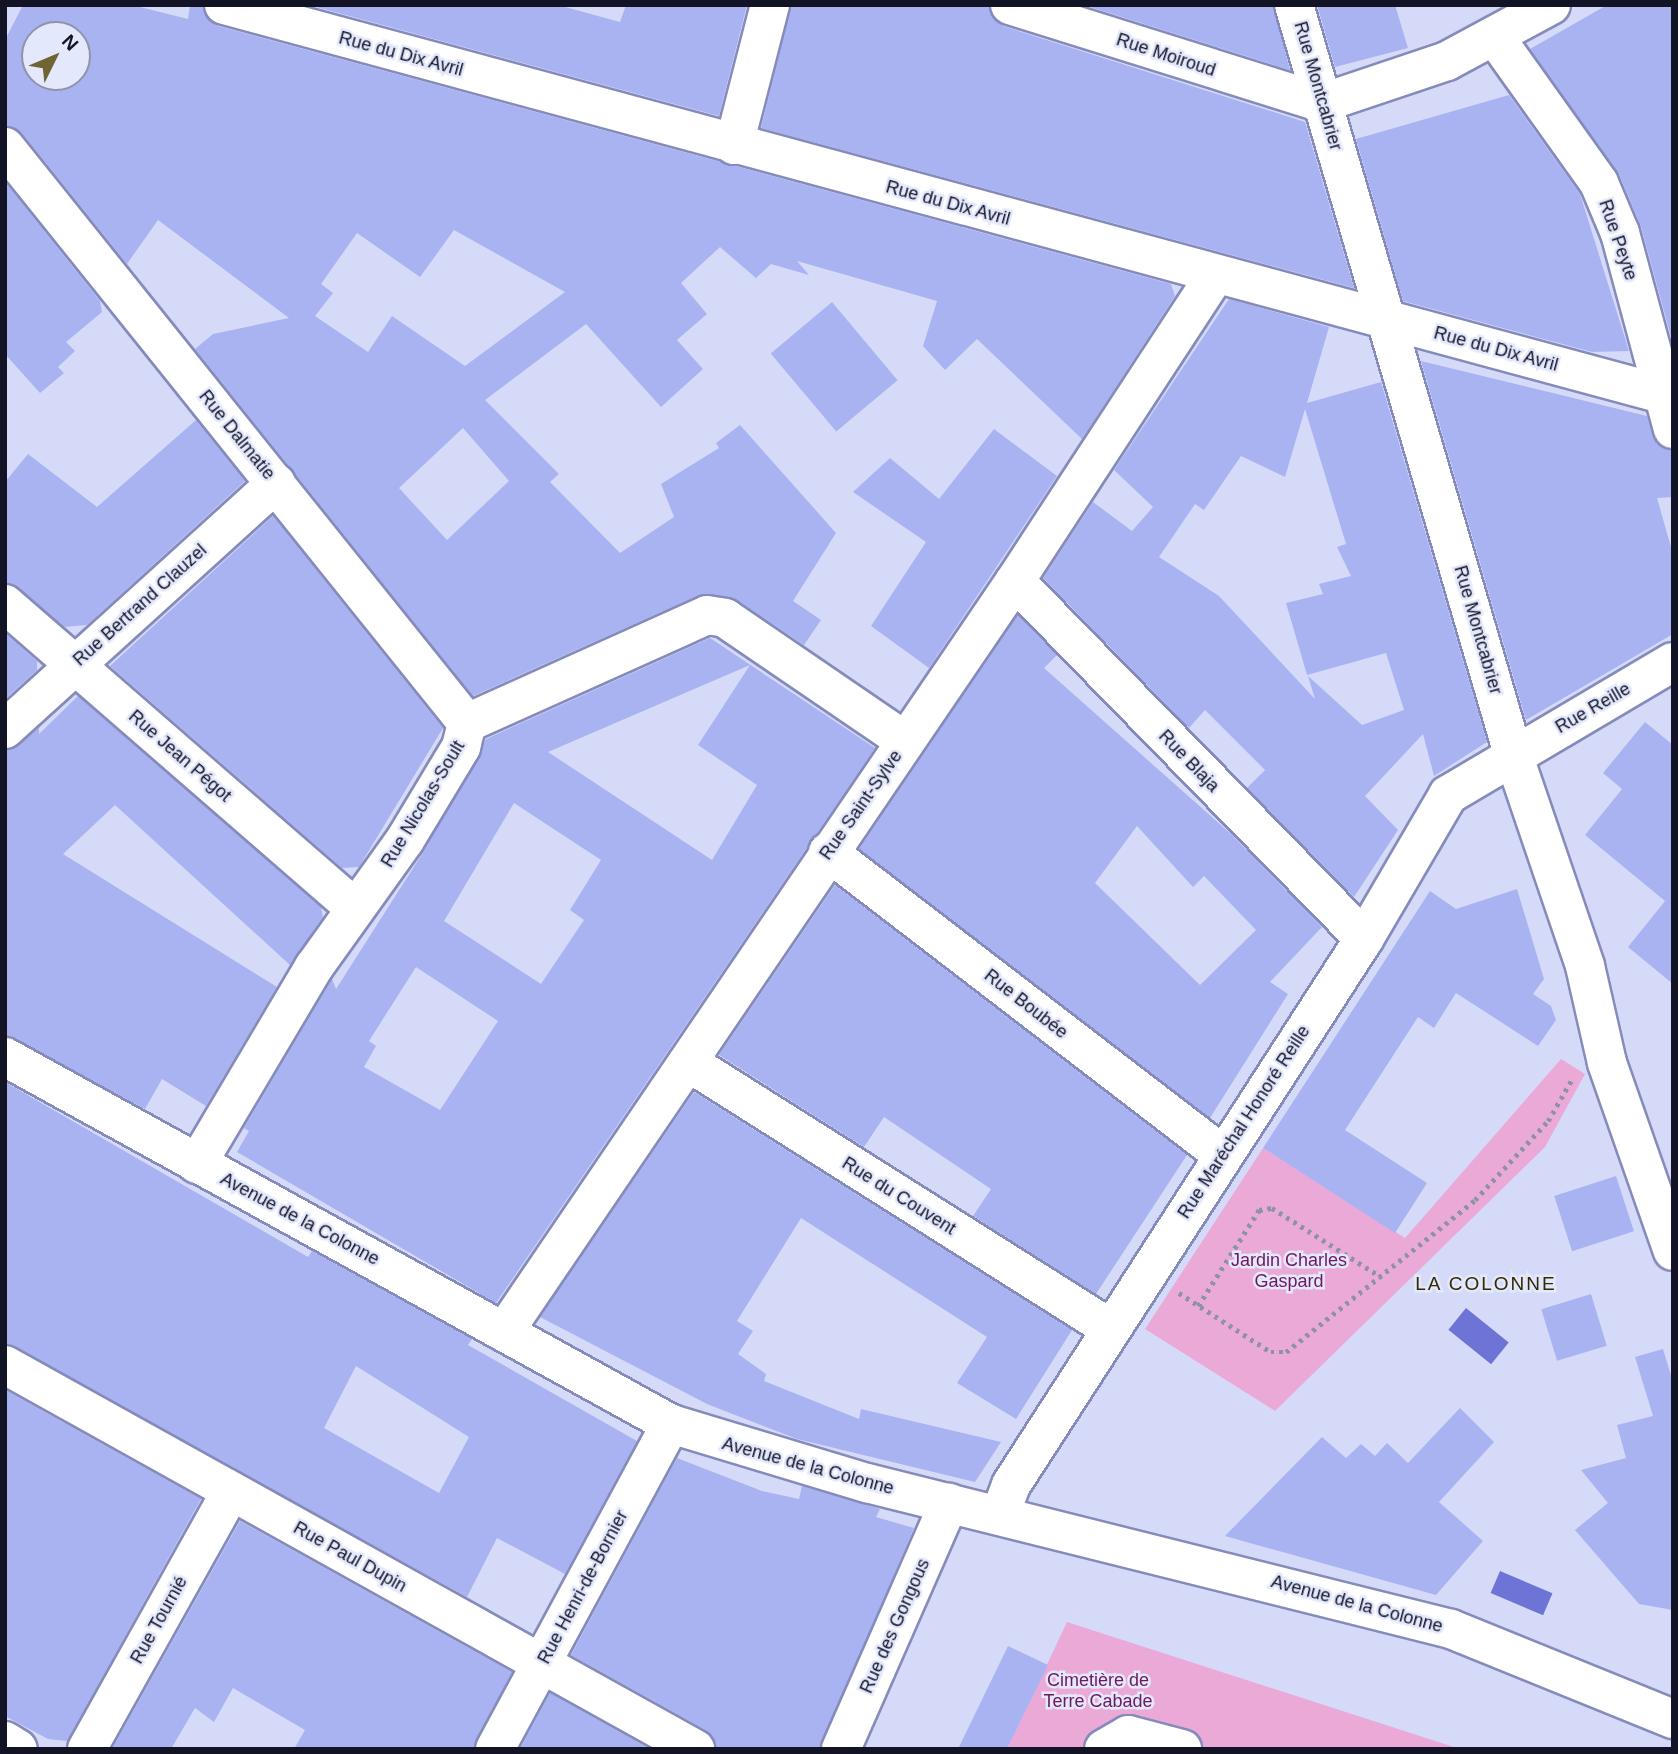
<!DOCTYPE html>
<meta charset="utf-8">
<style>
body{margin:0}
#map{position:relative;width:1678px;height:1754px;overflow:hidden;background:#d5daf9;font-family:Arial,sans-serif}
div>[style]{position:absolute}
.green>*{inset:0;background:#eba9d7}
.water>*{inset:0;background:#6e74d6;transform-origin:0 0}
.building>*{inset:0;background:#aab3f1;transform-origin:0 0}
.path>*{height:4.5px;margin-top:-2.25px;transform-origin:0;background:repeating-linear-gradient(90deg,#8d91ac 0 3.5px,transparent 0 8.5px)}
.roads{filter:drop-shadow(2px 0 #858bbb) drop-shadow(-2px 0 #858bbb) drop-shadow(0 2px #858bbb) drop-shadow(0 -2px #858bbb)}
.minor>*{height:38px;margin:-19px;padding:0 19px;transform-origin:19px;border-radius:19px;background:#fff}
span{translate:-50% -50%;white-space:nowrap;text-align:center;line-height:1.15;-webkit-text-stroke:5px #e4e8fd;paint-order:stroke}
.street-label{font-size:18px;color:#121426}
.park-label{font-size:18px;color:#6f185d}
.neighbourhood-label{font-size:19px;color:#322a00;letter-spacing:2px}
.frame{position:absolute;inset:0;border:7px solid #121426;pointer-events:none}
.north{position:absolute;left:21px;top:21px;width:70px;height:70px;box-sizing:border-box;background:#e4e8fd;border:2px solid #9093a7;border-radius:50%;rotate:47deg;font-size:19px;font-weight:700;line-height:28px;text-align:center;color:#121426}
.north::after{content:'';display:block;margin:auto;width:24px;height:32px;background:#706532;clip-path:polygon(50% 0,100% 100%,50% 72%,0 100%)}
</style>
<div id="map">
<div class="green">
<div style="clip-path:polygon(1561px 1059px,1585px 1074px,1545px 1147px,1275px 1411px,1145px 1329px,1263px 1148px,1405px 1238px)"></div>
<div style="clip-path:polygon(1067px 1622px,1460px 1749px,1007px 1749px)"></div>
</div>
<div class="water">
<div style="left:1466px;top:1308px;width:55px;height:28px;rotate:39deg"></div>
<div style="left:1500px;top:1571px;width:57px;height:24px;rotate:23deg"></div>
</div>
<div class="building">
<div style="clip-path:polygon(evenodd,23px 5px,132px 5px,188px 19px,190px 5px,203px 5px,218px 26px,1171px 284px,1175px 296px,1082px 439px,977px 339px,945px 370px,923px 346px,937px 301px,797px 261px,809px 275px,771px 264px,756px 278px,720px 247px,681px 283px,707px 314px,677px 340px,703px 369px,661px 407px,586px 324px,485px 400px,559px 474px,550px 482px,620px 553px,674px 517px,661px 484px,719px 448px,716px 443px,740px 425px,836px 533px,793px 601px,821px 620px,804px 645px,737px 600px,699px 595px,473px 696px,195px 349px,213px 334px,289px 318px,158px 220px,127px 264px,22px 133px,5px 126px,5px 40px,23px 5px,35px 35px,77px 35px,77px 77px,35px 77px,35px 35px,23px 5px,454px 230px,565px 292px,465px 366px,392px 316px,368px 352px,315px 316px,333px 293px,321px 284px,357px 233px,420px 277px,454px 230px,23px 5px,463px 428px,509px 481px,447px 540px,399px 488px,463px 428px)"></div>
<div style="clip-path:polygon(309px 5px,558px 5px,620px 22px,626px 5px,747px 5px,719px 116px)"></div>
<div style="clip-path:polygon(791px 5px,989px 5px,1003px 26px,1305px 122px,1354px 288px,761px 128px)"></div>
<div style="clip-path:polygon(1084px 5px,1273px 5px,1290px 70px)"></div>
<div style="clip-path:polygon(1317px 5px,1395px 5px,1408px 48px,1335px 67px)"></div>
<div style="clip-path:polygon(1607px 5px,1673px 5px,1673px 344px,1641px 227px,1619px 174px,1530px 49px)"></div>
<div style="clip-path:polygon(1509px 95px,1580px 194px,1629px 351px,1592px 352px,1403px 301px,1356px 139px)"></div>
<div style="clip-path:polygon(5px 182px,100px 301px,102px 312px,66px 342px,75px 351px,58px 367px,64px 373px,40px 393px,5px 354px)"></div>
<div style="clip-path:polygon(evenodd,1229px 299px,1329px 327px,1307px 403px,1381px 382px,1487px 742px,1434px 776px,1423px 734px,1365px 796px,1398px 830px,1354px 897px,1247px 788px,1265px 770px,1205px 710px,1189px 728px,1043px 578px,1093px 502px,1132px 531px,1153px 507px,1114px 470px,1229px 299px,1305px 409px,1346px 544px,1337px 547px,1351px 576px,1319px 584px,1323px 594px,1286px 603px,1307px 675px,1386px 653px,1404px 710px,1362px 725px,1308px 676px,1315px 699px,1219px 596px,1159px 557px,1195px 504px,1204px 510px,1241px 456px,1285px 477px,1305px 409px)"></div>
<div style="left:832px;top:302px;width:102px;height:80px;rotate:50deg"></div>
<div style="clip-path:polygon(1421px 361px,1647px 416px,1657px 444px,1673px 450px,1673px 497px,1657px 498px,1673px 554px,1673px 634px,1526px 720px)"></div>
<div style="clip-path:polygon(196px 420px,245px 481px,87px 625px,65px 627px,5px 583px,5px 482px,28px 454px,97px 507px)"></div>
<div style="clip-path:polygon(994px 429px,1057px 476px,929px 668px,871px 626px,926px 542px,853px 492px,890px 458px,939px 499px)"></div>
<div style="clip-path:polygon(273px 516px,443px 728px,359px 867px,342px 868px,110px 666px)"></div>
<div style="clip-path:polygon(evenodd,1018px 615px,1057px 655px,1044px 668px,1231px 834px,1322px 927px,1270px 982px,1288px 994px,1210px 1118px,859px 849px,1018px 615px,1137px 826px,1193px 887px,1204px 876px,1256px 930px,1200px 985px,1095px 883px,1137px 826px)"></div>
<div style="clip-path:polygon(5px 633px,37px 661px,37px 670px,5px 699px)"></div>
<div style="clip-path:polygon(evenodd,710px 638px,875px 748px,496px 1303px,237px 1152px,249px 1131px,244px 1128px,332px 979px,336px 989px,424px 851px,486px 739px,710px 638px,750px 665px,698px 745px,757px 785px,712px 860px,548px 752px,750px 665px,710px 638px,514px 803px,601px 860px,570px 910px,584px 920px,541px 984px,444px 921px,514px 803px,710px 638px,416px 967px,498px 1021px,440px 1110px,364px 1067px,376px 1046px,369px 1041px,416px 967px)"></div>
<div style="clip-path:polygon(78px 696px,321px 907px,323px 917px,290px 965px,115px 805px,63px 854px,277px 987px,206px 1106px,162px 1079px,145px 1109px,5px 1035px,5px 750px,39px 728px,39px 734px)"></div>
<div style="clip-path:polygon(1645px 722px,1673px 745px,1673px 984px,1628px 947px,1665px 901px,1585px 835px,1622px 789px,1603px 773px)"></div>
<div style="clip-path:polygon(835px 885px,1187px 1155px,1096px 1294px,973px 1216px,991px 1189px,884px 1117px,864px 1147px,719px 1055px)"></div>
<div style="clip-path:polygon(1517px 889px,1544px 979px,1533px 994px,1551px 1006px,1556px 1020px,1538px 1046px,1456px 993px,1434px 1028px,1418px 1017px,1345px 1130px,1427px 1183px,1395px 1233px,1263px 1148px,1430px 891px,1456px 909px)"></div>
<div style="clip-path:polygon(evenodd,5px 1082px,308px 1257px,312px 1251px,472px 1339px,468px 1345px,637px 1441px,565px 1574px,497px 1538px,467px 1597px,5px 1343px,5px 1082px,356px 1366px,469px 1437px,439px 1493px,324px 1428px,356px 1366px)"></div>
<div style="clip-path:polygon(694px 1092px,1072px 1330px,1016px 1419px,957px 1383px,987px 1337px,801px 1218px,737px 1321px,753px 1331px,738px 1354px,766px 1374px,764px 1381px,859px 1419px,861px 1409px,1001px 1442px,975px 1482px,797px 1439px,707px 1404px,540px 1317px)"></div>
<div style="left:1616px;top:1176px;width:58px;height:65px;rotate:72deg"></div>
<div style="left:1591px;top:1294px;width:54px;height:52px;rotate:73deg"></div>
<div style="clip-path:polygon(1663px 1349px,1673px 1382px,1673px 1610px,1639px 1604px,1575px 1530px,1608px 1503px,1581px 1470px,1626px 1458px,1617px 1425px,1653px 1416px,1635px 1357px)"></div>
<div style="clip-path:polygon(5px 1390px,201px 1499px,67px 1741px,48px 1739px,5px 1716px)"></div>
<div style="clip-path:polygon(1460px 1408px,1494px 1442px,1439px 1502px,1483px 1541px,1436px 1595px,1225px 1536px,1322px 1437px,1346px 1458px,1361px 1444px,1375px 1456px,1387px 1443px,1408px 1463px)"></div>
<div style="clip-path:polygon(677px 1458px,762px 1491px,799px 1499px,802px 1486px,880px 1509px,876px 1517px,914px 1528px,820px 1749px,717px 1749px,706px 1730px,571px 1655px)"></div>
<div style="clip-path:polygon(240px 1521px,512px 1672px,473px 1749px,294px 1749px,305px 1730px,233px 1688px,214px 1722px,195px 1708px,171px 1749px,112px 1749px)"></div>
<div style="clip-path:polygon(1008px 1646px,1048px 1665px,1007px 1749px,958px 1749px)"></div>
<div style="clip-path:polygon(550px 1693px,650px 1749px,520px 1749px)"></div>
</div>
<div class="path">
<div style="left:1179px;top:1293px;width:109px;rotate:32.7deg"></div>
<div style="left:1271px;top:1352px;width:15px"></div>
<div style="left:1286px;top:1352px;width:243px;rotate:-38.8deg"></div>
<div style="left:1475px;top:1200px;width:108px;rotate:-47.3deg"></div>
<div style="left:1548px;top:1121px;width:48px;rotate:-60.3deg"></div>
<div style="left:1198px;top:1306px;width:114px;rotate:-57.6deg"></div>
<div style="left:1259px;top:1210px;width:13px;rotate:-9deg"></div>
<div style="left:1272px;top:1208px;width:129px;rotate:32.3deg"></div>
</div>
<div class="roads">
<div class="minor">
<div style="left:224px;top:5px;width:1501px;rotate:15.14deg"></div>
<div style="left:1010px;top:5px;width:327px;rotate:17.4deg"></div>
<div style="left:1294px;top:5px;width:780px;rotate:73.7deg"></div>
<div style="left:1513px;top:754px;width:224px;rotate:71.2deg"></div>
<div style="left:1585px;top:966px;width:99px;rotate:77.2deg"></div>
<div style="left:1607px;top:1063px;width:199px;rotate:70.7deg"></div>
<div style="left:1495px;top:37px;width:179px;rotate:54.5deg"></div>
<div style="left:1599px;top:183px;width:54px;rotate:67.2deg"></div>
<div style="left:1620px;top:233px;width:203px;rotate:74.9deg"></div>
<div style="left:1322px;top:103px;width:132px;rotate:-18.6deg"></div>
<div style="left:1447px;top:61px;width:118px;rotate:-28.3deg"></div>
<div style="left:734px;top:145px;width:145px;rotate:-75.6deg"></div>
<div style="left:5px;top:147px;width:738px;rotate:51.27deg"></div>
<div style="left:1015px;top:581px;width:500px;rotate:45.7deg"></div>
<div style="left:5px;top:604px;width:464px;rotate:41deg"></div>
<div style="left:5px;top:729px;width:366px;rotate:-42.2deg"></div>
<div style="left:828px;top:852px;width:498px;rotate:37.5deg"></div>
<div style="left:5px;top:1057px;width:760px;rotate:28.86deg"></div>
<div style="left:671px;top:1424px;width:205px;rotate:16.8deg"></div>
<div style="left:867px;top:1483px;width:602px;rotate:14.04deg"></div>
<div style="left:1451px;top:1629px;width:240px;rotate:22.1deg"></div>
<div style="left:688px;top:1062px;width:500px;rotate:32.26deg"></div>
<div style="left:197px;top:1164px;width:229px;rotate:-59.3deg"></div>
<div style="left:314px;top:967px;width:156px;rotate:-54.4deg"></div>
<div style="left:405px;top:840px;width:109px;rotate:-58.9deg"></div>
<div style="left:461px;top:747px;width:25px;rotate:-76deg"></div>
<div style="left:467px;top:723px;width:263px;rotate:-24.2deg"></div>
<div style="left:707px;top:615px;width:18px;rotate:9deg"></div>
<div style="left:725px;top:618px;width:218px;rotate:34.3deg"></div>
<div style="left:504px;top:1332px;width:908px;rotate:-55.77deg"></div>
<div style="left:1015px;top:581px;width:366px;rotate:-56.8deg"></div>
<div style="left:5px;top:1365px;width:790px;rotate:29.1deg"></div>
<div style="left:1000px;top:1514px;width:31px;rotate:-69deg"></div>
<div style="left:1011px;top:1485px;width:650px;rotate:-57.12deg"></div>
<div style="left:1364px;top:939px;width:167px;rotate:-59.7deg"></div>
<div style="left:1448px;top:795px;width:261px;rotate:-30.6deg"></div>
<div style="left:5px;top:1741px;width:15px;rotate:32deg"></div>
<div style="left:87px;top:1749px;width:295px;rotate:-60.8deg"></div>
<div style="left:495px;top:1749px;width:370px;rotate:-61.6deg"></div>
<div style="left:841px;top:1749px;width:269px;rotate:-66.3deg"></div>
<div style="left:1104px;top:1749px;width:28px;rotate:-30deg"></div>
<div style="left:1128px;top:1735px;width:56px;rotate:14.5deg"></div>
</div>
</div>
<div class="street-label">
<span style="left:401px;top:54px;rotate:15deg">Rue du Dix Avril</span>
<span style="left:1166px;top:55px;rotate:18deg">Rue Moiroud</span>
<span style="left:1318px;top:86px;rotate:74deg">Rue Montcabrier</span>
<span style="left:948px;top:203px;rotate:15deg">Rue du Dix Avril</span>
<span style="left:1618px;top:240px;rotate:71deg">Rue Peyte</span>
<span style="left:1496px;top:349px;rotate:15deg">Rue du Dix Avril</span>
<span style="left:237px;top:435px;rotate:51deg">Rue Dalmatie</span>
<span style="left:140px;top:605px;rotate:-42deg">Rue Bertrand Clauzel</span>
<span style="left:1478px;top:630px;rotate:74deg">Rue Montcabrier</span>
<span style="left:1593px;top:708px;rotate:-30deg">Rue Reille</span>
<span style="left:180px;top:756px;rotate:41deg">Rue Jean Pégot</span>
<span style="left:1189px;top:761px;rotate:46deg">Rue Blaja</span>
<span style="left:423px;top:804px;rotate:-59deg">Rue Nicolas-Soult</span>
<span style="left:861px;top:805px;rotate:-55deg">Rue Saint-Sylve</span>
<span style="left:1026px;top:1004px;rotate:38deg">Rue Boubée</span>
<span style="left:1244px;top:1122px;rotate:-57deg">Rue Maréchal Honoré Reille</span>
<span style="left:899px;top:1196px;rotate:32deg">Rue du Couvent</span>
<span style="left:300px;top:1219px;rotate:28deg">Avenue de la Colonne</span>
<span style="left:808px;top:1466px;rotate:15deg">Avenue de la Colonne</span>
<span style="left:350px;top:1557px;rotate:29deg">Rue Paul Dupin</span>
<span style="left:583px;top:1587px;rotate:-62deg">Rue Henri-de-Bornier</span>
<span style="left:1357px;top:1604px;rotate:15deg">Avenue de la Colonne</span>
<span style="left:159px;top:1620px;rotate:-61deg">Rue Tournié</span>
<span style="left:895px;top:1626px;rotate:-66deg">Rue des Gongous</span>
</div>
<div class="park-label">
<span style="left:1289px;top:1271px">Jardin Charles<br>Gaspard</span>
<span style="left:1098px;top:1691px">Cimetière de<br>Terre Cabade</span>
</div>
<div class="neighbourhood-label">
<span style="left:1486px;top:1284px">LA COLONNE</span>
</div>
<div class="frame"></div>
<div class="north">N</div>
</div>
